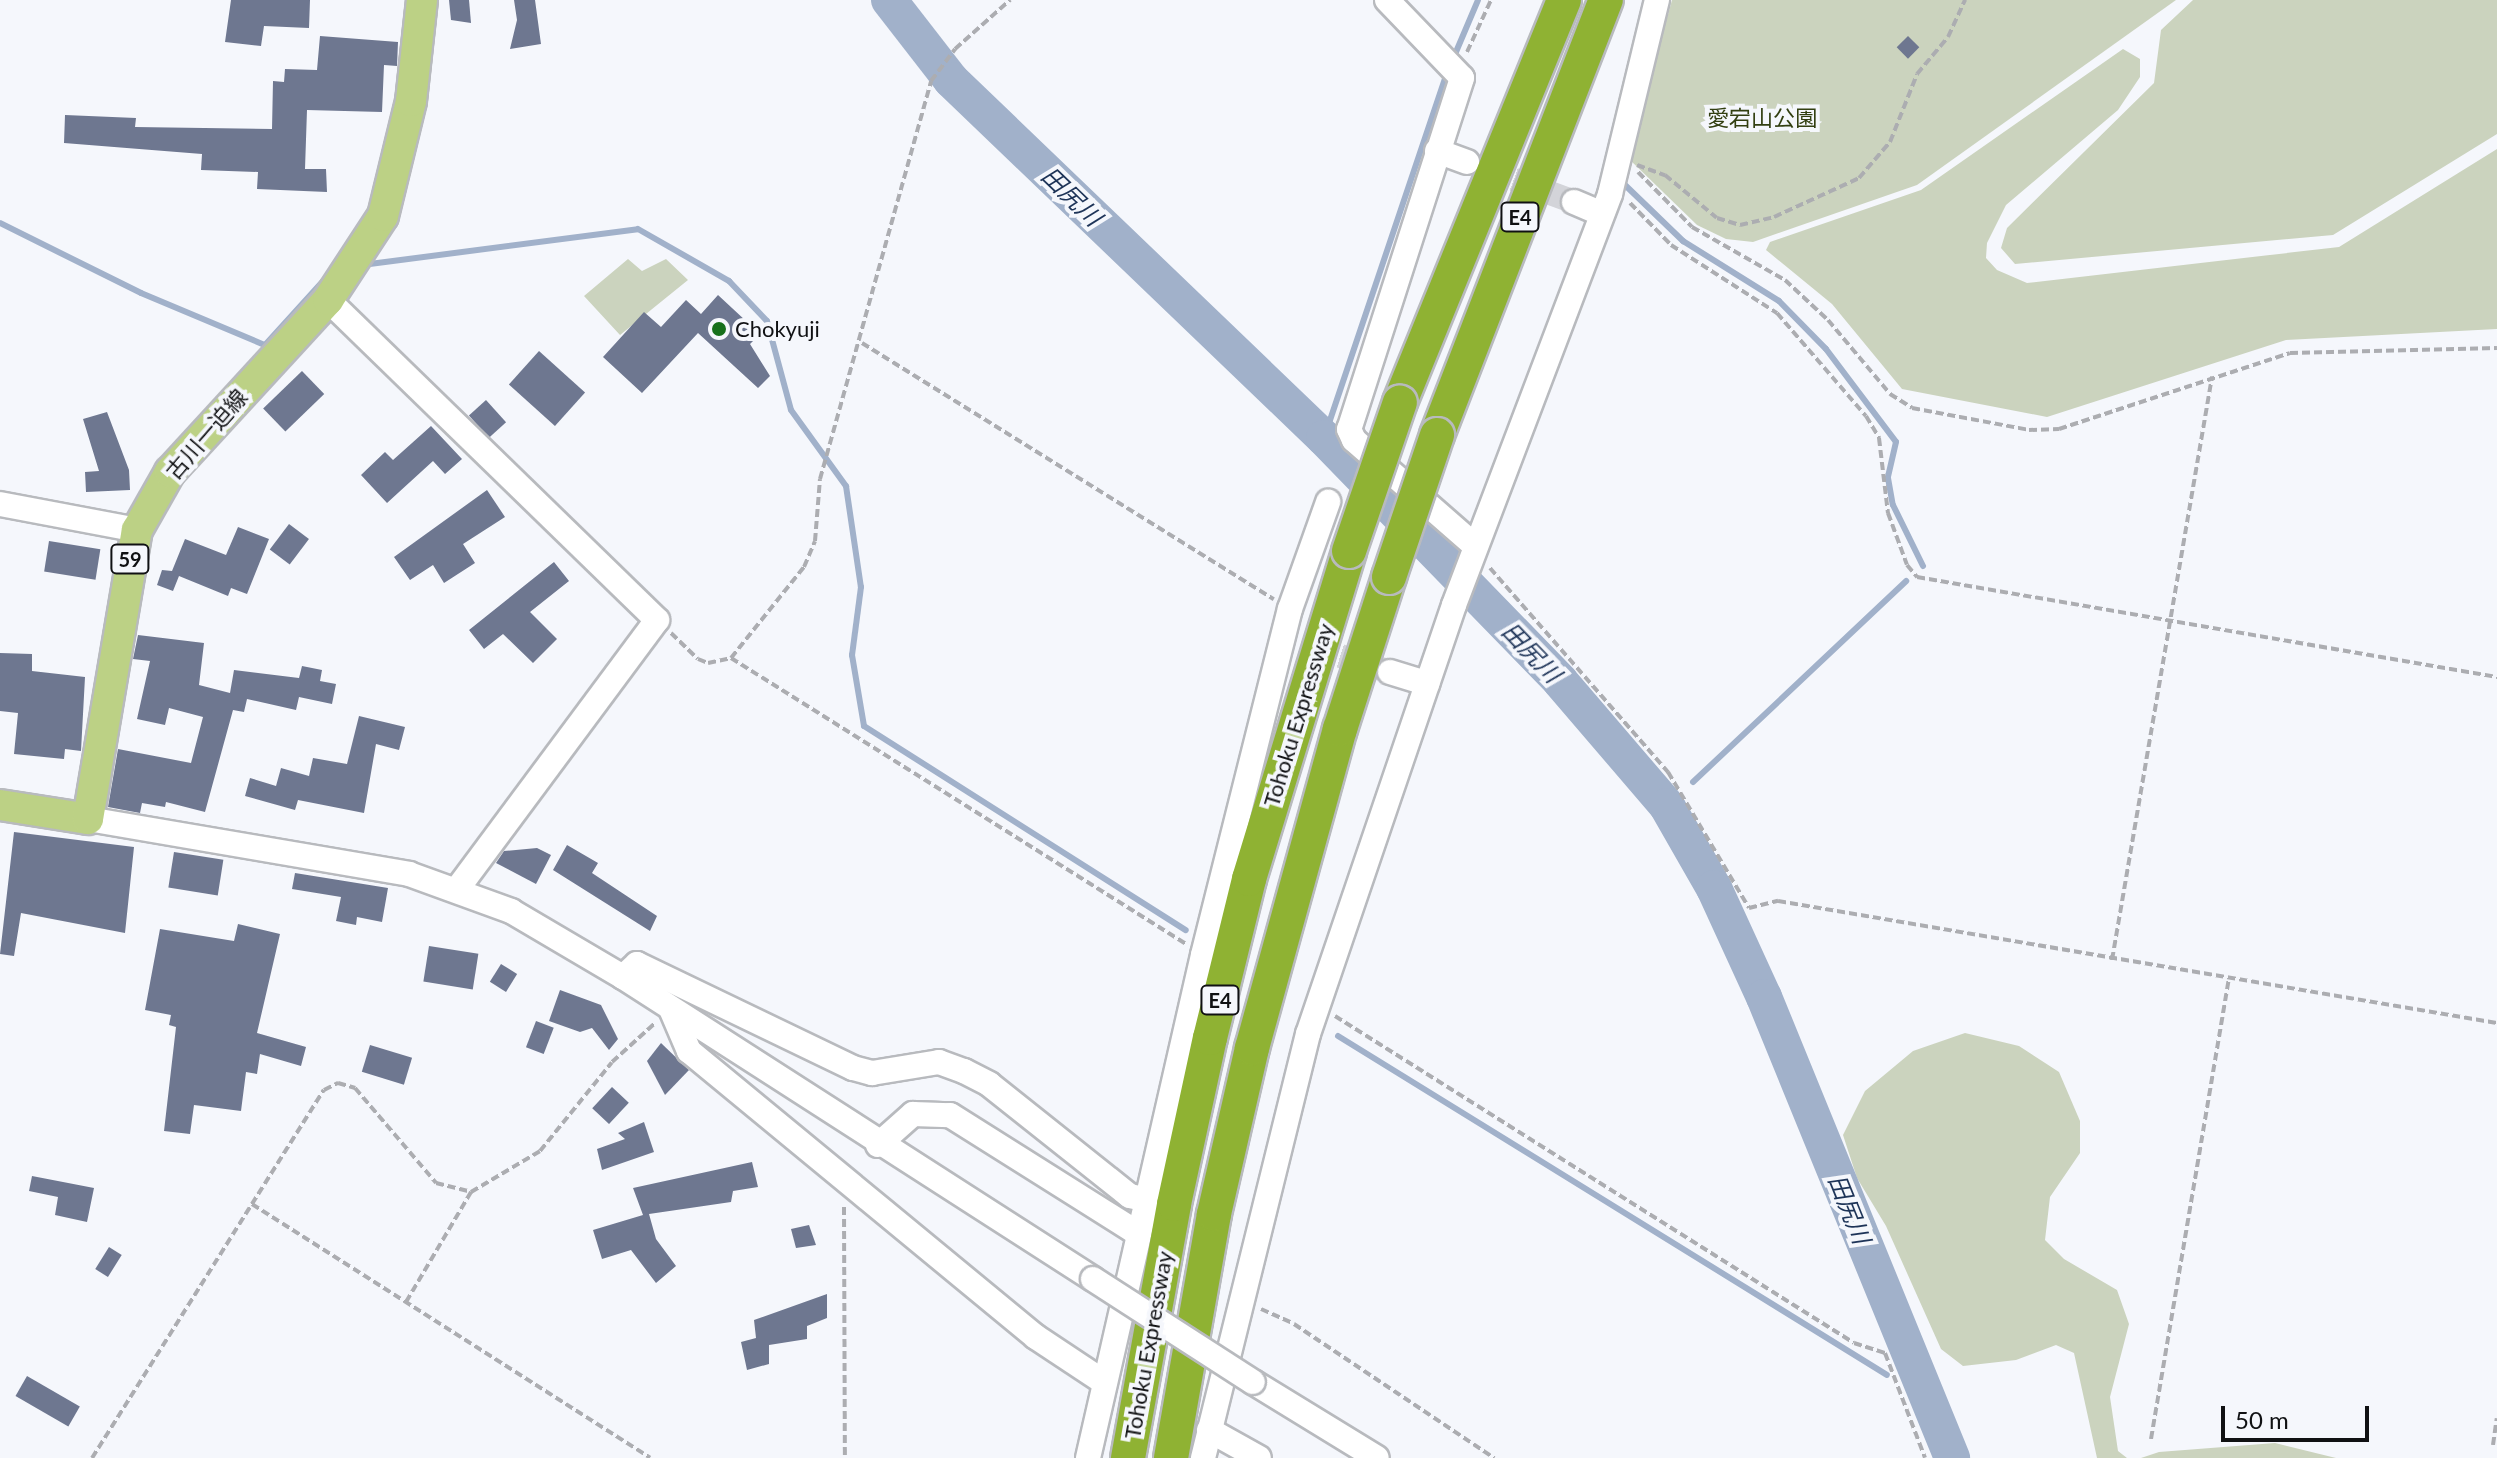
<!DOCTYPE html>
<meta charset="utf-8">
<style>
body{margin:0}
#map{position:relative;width:2497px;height:1458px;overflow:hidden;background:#f5f7fc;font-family:Lato,"Noto Sans JP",sans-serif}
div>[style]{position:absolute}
.green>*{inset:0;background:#cbd3be}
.stream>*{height:6px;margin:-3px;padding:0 3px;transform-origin:3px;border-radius:3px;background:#a1b1ca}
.river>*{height:36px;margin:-18px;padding:0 18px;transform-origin:18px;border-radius:18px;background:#a1b1ca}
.building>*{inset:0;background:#6e7790;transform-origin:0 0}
.minor-tunnel>*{height:24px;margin-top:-12px;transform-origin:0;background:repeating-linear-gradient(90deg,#d3d4d9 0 24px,transparent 0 36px)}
.path>*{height:4px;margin-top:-2px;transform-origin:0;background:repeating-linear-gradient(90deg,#acadb1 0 8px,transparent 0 12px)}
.roads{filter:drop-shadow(2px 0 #b8babe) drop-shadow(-2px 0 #b8babe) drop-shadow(0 2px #b8babe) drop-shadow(0 -2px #b8babe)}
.minor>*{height:24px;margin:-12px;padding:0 12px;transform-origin:12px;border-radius:12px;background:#fff}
.major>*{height:30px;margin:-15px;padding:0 15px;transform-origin:15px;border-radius:15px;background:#bcd185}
.highway>*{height:34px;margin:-17px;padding:0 17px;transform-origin:17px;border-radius:17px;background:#8fb233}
.bridges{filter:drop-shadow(2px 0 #b8babe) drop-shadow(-2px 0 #b8babe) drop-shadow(0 2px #b8babe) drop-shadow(0 -2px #b8babe)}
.minor-bridge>*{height:24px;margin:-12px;padding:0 12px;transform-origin:12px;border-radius:12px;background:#fff}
.highway-bridge>*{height:34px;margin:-17px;padding:0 17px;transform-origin:17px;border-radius:17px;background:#8fb233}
.dots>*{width:22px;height:22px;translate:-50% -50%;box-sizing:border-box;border:4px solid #f5f7fc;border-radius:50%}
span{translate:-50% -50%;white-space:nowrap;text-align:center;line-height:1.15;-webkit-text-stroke:8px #f5f7fc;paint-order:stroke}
.shield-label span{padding:2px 6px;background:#f5f7fc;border:2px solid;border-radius:6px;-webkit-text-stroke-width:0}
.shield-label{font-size:20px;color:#101113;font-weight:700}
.park-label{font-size:22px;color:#323f11}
.poi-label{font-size:22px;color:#101113}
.left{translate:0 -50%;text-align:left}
.street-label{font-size:22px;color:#101113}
.water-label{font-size:24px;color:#1e3458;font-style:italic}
.scale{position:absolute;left:2221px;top:1406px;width:148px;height:36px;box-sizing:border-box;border:4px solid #101113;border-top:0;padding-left:10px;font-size:24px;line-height:28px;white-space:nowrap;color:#101113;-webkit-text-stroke:6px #f5f7fc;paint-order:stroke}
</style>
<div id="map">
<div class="green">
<div style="clip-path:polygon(1672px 0,2176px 0,1917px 185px,1753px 242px,1726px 239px,1697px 225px,1628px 158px)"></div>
<div style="clip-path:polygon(2193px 0,2497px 0,2497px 134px,2333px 235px,2015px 264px,2001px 248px,2007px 228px,2154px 83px,2161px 30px)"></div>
<div style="clip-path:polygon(2123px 49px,2140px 59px,2140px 77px,2118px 110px,2006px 205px,1987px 243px,1986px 258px,1997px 270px,2027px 283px,2339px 247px,2497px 149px,2497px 329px,2286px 340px,2047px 417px,1902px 389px,1832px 304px,1766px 250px,1770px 242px,1921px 190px)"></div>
<div style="clip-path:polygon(628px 259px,642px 271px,666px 259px,688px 280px,620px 335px,584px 296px)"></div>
<div style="clip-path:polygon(1965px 1033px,2019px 1046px,2059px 1072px,2080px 1121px,2080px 1153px,2050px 1197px,2045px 1240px,2064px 1259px,2117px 1290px,2129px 1324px,2110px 1397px,2118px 1451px,2127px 1458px,2097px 1458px,2074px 1353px,2056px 1345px,2016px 1360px,1963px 1366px,1941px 1349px,1886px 1226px,1857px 1178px,1843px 1135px,1865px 1091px,1913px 1051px)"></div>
<div style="clip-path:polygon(2275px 1443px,2336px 1458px,2141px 1458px,2159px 1452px)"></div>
</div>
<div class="stream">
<div style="left:1453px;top:59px;width:64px;rotate:-67deg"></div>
<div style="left:1625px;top:185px;width:81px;rotate:44deg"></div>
<div style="left:1683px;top:241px;width:113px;rotate:32deg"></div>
<div style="left:1779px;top:301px;width:67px;rotate:45.6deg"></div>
<div style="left:1826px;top:349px;width:116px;rotate:53deg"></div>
<div style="left:1896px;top:442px;width:37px;rotate:103deg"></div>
<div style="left:1888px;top:478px;width:27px;rotate:80deg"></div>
<div style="left:1893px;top:505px;width:68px;rotate:63.8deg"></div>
<div style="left:0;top:223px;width:157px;rotate:26.4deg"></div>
<div style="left:141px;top:293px;width:134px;rotate:22.8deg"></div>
<div style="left:265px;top:345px;width:100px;rotate:-47.8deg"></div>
<div style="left:362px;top:265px;width:278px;rotate:-7.4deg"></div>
<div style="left:638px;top:229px;width:105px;rotate:29.7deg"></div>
<div style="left:729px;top:281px;width:55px;rotate:46.5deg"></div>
<div style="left:767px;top:321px;width:92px;rotate:74.9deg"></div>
<div style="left:791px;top:410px;width:94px;rotate:54.1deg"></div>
<div style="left:846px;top:486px;width:102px;rotate:81.6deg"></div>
<div style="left:861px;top:587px;width:69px;rotate:97.5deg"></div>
<div style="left:852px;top:655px;width:72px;rotate:80.4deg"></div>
<div style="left:864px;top:726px;width:381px;rotate:32.4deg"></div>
<div style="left:1324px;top:438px;width:380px;rotate:-71.4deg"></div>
<div style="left:1693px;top:782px;width:293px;rotate:-43.3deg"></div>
<div style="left:1667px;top:806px;width:5px;rotate:-37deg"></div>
<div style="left:1338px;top:1036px;width:645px;rotate:31.69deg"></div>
<div style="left:1901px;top:1369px;width:12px;rotate:-20deg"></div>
</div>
<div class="river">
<div style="left:889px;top:0;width:101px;rotate:52.2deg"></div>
<div style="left:951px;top:80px;width:517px;rotate:43.82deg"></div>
<div style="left:1324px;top:438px;width:339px;rotate:45.8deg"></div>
<div style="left:1560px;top:681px;width:165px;rotate:49.4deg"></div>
<div style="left:1667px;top:806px;width:95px;rotate:60.2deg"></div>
<div style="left:1714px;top:888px;width:120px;rotate:65.4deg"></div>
<div style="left:1764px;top:997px;width:498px;rotate:67.8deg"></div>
</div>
<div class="building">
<div style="clip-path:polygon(231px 0,310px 0,309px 28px,264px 26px,261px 46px,225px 42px)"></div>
<div style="clip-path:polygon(449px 0,469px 0,471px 23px,451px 20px)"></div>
<div style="clip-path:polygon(514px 0,535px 0,541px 44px,510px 49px,517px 20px)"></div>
<div style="clip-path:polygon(320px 36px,398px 42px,397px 66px,384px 65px,382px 112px,307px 110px,305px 169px,326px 169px,327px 192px,257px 189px,258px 172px,201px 170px,202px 154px,64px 143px,65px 115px,136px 118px,135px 127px,272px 129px,273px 81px,284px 82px,285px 69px,317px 70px)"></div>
<div style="left:1908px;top:36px;width:16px;height:16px;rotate:45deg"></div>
<div style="clip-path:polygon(718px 295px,760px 334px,750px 344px,770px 376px,758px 388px,698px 333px,642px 393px,603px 357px,644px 312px,661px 327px,686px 300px,701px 314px)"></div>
<div style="left:539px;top:351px;width:62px;height:45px;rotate:42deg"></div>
<div style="left:302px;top:371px;width:32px;height:54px;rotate:46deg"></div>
<div style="left:486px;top:400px;width:30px;height:23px;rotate:48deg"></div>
<div style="clip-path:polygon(107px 412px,129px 470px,130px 490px,86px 492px,85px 472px,99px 471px,83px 419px)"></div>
<div style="clip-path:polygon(431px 426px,462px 459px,445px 474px,433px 461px,387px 503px,361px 475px,385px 452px,393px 460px)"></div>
<div style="clip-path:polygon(487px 490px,505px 517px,463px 544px,475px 563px,444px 583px,433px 565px,410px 580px,394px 557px)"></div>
<div style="left:289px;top:524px;width:25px;height:32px;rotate:37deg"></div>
<div style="clip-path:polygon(238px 527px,269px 539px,247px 594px,231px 588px,228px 596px,179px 576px,173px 591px,157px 585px,162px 570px,172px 571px,185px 539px,226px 555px)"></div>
<div style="left:49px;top:541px;width:52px;height:31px;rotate:9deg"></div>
<div style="clip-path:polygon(554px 562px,569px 581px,530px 612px,557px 639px,533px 663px,503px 634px,484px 649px,469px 630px)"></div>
<div style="clip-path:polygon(138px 635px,204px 643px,199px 685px,230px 693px,234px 670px,299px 678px,302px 666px,322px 670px,320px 681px,336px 684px,332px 704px,299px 697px,296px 710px,247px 699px,244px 712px,233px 710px,205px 812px,166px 802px,165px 807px,142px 803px,140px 813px,108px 807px,118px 749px,191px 763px,203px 717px,169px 708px,165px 725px,137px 719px,150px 661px,133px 659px)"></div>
<div style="clip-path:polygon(0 653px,32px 654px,32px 671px,85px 677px,81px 751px,65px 749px,64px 759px,14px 754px,18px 713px,0 711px)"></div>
<div style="clip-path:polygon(359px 716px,405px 727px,399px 750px,376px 744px,364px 813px,298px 800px,295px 810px,245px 796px,250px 778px,276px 786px,281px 768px,309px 776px,313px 758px,347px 764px)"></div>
<div style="clip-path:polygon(14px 832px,134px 847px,125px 933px,21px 913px,14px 956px,0 954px)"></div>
<div style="clip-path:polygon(567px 845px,598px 863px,592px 873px,657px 916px,650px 931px,553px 870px)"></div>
<div style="clip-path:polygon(537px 848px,551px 855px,536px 884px,496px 863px,504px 851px)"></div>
<div style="left:174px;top:852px;width:50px;height:36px;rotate:9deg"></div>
<div style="clip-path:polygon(295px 873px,388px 888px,382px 922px,357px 917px,356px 925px,336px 921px,341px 897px,292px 889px)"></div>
<div style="clip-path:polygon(238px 924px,280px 934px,257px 1033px,306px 1047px,301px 1066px,260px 1054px,257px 1074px,246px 1072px,241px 1111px,194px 1105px,190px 1134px,164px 1131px,176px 1027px,169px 1025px,171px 1015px,145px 1010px,160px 929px,234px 941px)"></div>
<div style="left:429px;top:946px;width:50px;height:36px;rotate:9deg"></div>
<div style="left:501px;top:964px;width:19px;height:21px;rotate:32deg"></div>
<div style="clip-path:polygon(560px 990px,601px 1005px,618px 1039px,609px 1050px,592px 1028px,580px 1032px,549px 1021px)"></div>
<div style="left:536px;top:1021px;width:19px;height:28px;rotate:21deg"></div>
<div style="clip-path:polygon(661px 1043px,689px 1070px,665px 1095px,647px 1061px)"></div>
<div style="left:370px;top:1045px;width:44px;height:28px;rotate:17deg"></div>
<div style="left:612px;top:1087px;width:23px;height:29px;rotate:43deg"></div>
<div style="clip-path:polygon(644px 1122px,654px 1152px,602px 1170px,597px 1149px,625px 1139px,618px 1133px)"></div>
<div style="clip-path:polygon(752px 1162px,758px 1187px,733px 1191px,731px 1202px,649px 1214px,656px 1239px,676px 1266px,656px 1283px,631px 1250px,602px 1259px,593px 1230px,643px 1215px,633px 1188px)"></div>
<div style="clip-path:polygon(32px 1176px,94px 1188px,87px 1222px,55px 1215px,58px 1197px,29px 1191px)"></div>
<div style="clip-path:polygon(809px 1225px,816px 1245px,796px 1248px,791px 1229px)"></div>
<div style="left:109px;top:1247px;width:15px;height:26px;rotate:32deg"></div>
<div style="clip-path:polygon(827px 1294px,827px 1318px,807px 1326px,807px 1339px,769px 1345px,769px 1364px,747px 1370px,741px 1342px,756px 1338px,754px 1320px)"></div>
<div style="left:27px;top:1376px;width:61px;height:23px;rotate:30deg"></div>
</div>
<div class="minor-tunnel">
<div style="left:1480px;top:167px;width:100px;rotate:20.4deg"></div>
<div style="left:1306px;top:645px;width:88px;rotate:17.8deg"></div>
</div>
<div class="path">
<div style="left:1467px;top:52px;width:57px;rotate:-65.2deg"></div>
<div style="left:1637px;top:165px;width:30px;rotate:20deg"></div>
<div style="left:1665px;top:175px;width:67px;rotate:39.6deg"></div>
<div style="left:1717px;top:218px;width:24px;rotate:17deg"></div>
<div style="left:1740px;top:225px;width:35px;rotate:-13deg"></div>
<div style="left:1774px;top:217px;width:94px;rotate:-24.6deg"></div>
<div style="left:1859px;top:178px;width:48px;rotate:-49.3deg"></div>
<div style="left:1890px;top:142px;width:73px;rotate:-68.3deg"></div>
<div style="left:1917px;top:74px;width:48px;rotate:-50deg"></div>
<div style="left:1948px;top:37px;width:41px;rotate:-65.3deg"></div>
<div style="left:1638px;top:172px;width:77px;rotate:45.5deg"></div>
<div style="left:1692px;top:227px;width:107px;rotate:29.7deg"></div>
<div style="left:1785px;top:280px;width:59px;rotate:42.9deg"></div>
<div style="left:1828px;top:320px;width:97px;rotate:50deg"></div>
<div style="left:1890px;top:394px;width:26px;rotate:32deg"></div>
<div style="left:1912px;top:408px;width:119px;rotate:10.6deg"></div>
<div style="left:2029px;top:430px;width:30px;rotate:-2deg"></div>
<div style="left:2059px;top:429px;width:243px;rotate:-18.2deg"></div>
<div style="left:2290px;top:353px;width:207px;rotate:-1.4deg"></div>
<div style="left:1630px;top:203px;width:59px;rotate:45.7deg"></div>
<div style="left:1671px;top:245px;width:126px;rotate:32.7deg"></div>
<div style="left:1777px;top:313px;width:136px;rotate:49.2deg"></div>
<div style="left:1866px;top:416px;width:26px;rotate:59deg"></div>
<div style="left:1879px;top:438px;width:76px;rotate:83.2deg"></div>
<div style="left:1888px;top:513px;width:55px;rotate:69.9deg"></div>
<div style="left:1907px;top:565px;width:16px;rotate:50deg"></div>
<div style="left:1917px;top:577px;width:589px;rotate:9.78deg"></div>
<div style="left:862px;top:343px;width:485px;rotate:31.9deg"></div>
<div style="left:1490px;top:568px;width:271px;rotate:48.9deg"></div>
<div style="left:1668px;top:772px;width:158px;rotate:59.2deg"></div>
<div style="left:1749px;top:908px;width:30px;rotate:-14deg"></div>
<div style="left:1778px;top:901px;width:729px;rotate:9.63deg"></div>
<div style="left:671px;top:633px;width:37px;rotate:44deg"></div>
<div style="left:698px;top:659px;width:11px;rotate:22deg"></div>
<div style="left:708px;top:663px;width:24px;rotate:-12deg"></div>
<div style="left:731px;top:658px;width:117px;rotate:-51.3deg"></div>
<div style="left:804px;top:567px;width:28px;rotate:-67deg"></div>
<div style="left:815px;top:541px;width:62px;rotate:-85.4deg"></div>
<div style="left:820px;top:479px;width:413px;rotate:-74.4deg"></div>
<div style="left:931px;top:81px;width:40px;rotate:-53deg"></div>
<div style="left:955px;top:49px;width:74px;rotate:-41.7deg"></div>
<div style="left:731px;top:658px;width:537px;rotate:32.15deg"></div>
<div style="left:2112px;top:960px;width:592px;rotate:-80.27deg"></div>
<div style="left:1335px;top:1016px;width:613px;rotate:32.21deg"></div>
<div style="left:1854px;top:1343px;width:33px;rotate:18deg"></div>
<div style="left:1885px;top:1353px;width:112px;rotate:69.1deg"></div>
<div style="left:252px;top:1204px;width:472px;rotate:32.5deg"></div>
<div style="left:844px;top:1207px;width:251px;rotate:89.8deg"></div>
<div style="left:406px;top:1302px;width:128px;rotate:-59.4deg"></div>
<div style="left:1261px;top:1309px;width:36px;rotate:24deg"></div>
<div style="left:1294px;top:1324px;width:241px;rotate:33.8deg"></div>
<div style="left:2151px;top:1439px;width:467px;rotate:-80.4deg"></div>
<div style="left:2493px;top:1445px;width:27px;rotate:-82deg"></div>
<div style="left:92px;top:1458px;width:435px;rotate:-57.8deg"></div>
<div style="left:324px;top:1090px;width:16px;rotate:-27deg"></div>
<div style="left:338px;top:1083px;width:18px;rotate:16deg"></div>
<div style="left:355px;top:1088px;width:125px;rotate:49.5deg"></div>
<div style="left:436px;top:1183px;width:36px;rotate:14deg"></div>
<div style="left:471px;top:1192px;width:80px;rotate:-30.7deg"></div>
<div style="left:540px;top:1151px;width:114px;rotate:-51deg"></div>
<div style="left:612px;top:1062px;width:57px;rotate:-42.1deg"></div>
</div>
<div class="roads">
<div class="minor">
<div style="left:1387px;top:0;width:108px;rotate:46.1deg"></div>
<div style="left:1462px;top:78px;width:369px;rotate:107.8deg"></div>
<div style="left:1349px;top:429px;width:12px;rotate:66deg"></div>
<div style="left:1354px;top:440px;width:161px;rotate:41.2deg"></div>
<div style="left:1437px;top:151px;width:32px;rotate:20deg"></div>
<div style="left:1574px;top:202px;width:30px;rotate:23deg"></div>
<div style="left:328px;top:300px;width:459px;rotate:44.2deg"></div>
<div style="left:657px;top:620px;width:334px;rotate:126.6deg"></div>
<div style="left:0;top:504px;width:139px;rotate:10.7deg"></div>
<div style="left:1390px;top:672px;width:39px;rotate:17deg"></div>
<div style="left:88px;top:819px;width:326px;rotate:9.7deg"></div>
<div style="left:409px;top:874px;width:109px;rotate:19.9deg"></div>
<div style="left:511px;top:911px;width:130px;rotate:30.5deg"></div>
<div style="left:623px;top:977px;width:559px;rotate:32.72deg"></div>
<div style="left:623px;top:977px;width:19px;rotate:-43deg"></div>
<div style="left:637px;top:964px;width:240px;rotate:25.7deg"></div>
<div style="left:853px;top:1068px;width:20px;rotate:15deg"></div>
<div style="left:872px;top:1073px;width:68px;rotate:-9.3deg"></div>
<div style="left:939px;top:1062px;width:27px;rotate:20deg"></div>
<div style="left:964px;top:1071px;width:28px;rotate:27deg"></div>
<div style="left:989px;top:1084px;width:180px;rotate:38.5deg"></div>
<div style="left:1130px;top:1196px;width:13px;rotate:13deg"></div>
<div style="left:671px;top:1009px;width:46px;rotate:66.8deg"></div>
<div style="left:689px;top:1051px;width:450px;rotate:39.5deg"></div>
<div style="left:1036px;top:1337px;width:82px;rotate:33.5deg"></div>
<div style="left:878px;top:1145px;width:47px;rotate:-41.5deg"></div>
<div style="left:913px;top:1114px;width:37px;rotate:2deg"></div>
<div style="left:950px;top:1115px;width:220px;rotate:32.2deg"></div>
<div style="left:1253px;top:1382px;width:145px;rotate:31.5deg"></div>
<div style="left:1209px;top:1430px;width:57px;rotate:29.2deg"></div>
<div style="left:1088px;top:1458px;width:516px;rotate:-77.12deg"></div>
<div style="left:1203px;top:955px;width:357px;rotate:-75.9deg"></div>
<div style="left:1290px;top:609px;width:114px;rotate:-70.4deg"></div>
<div style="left:1203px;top:1458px;width:437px;rotate:-76.1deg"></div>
<div style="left:1308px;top:1034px;width:453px;rotate:-71.2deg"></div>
<div style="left:1454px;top:605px;width:440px;rotate:-69.2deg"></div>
<div style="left:1610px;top:194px;width:200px;rotate:-76.4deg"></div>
</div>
<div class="major">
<div style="left:0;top:805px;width:89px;rotate:9deg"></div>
<div style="left:88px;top:819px;width:293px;rotate:-80.4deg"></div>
<div style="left:137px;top:530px;width:67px;rotate:-60.4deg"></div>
<div style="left:170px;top:472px;width:234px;rotate:-47.4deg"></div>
<div style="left:328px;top:300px;width:100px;rotate:-56.8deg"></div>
<div style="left:383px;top:216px;width:118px;rotate:-76.3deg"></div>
<div style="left:411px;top:101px;width:102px;rotate:-83.8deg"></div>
</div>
<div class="highway">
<div style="left:1400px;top:402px;width:434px;rotate:-67.8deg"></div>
<div style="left:1437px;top:435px;width:467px;rotate:-68.8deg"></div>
<div style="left:1128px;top:1458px;width:258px;rotate:-79.7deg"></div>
<div style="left:1174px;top:1204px;width:170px;rotate:-77.8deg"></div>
<div style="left:1210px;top:1038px;width:164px;rotate:-76.2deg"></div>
<div style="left:1249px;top:879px;width:343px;rotate:-73deg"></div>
<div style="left:1171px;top:1458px;width:248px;rotate:-80deg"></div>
<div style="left:1214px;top:1214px;width:170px;rotate:-77.1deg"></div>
<div style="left:1252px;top:1048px;width:331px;rotate:-74.6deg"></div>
<div style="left:1340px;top:729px;width:160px;rotate:-72.1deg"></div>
</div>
</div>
<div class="bridges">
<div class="minor-bridge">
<div style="left:1093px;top:1279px;width:190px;rotate:32.8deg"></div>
</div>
<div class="highway-bridge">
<div style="left:1349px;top:551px;width:157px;rotate:-71.1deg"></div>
<div style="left:1389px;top:577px;width:150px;rotate:-71.3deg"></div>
</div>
</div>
<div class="dots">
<div style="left:719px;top:329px;background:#17701b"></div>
</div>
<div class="shield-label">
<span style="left:1520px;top:217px">E4</span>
<span style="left:130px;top:559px">59</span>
<span style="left:1220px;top:1000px">E4</span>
</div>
<div class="park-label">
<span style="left:1762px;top:118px">愛宕山公園</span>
</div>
<div class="poi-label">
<span class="left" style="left:735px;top:329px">Chokyuji</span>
</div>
<div class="street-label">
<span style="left:206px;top:434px;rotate:-49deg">古川一迫線</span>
<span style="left:1298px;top:715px;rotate:-73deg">Tohoku Expressway</span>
<span style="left:1148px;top:1345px;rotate:-80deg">Tohoku Expressway</span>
</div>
<div class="water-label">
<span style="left:1072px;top:196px;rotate:44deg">田尻川</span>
<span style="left:1532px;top:652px;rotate:46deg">田尻川</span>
<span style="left:1850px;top:1209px;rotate:68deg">田尻川</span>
</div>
<div class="scale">50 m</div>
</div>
